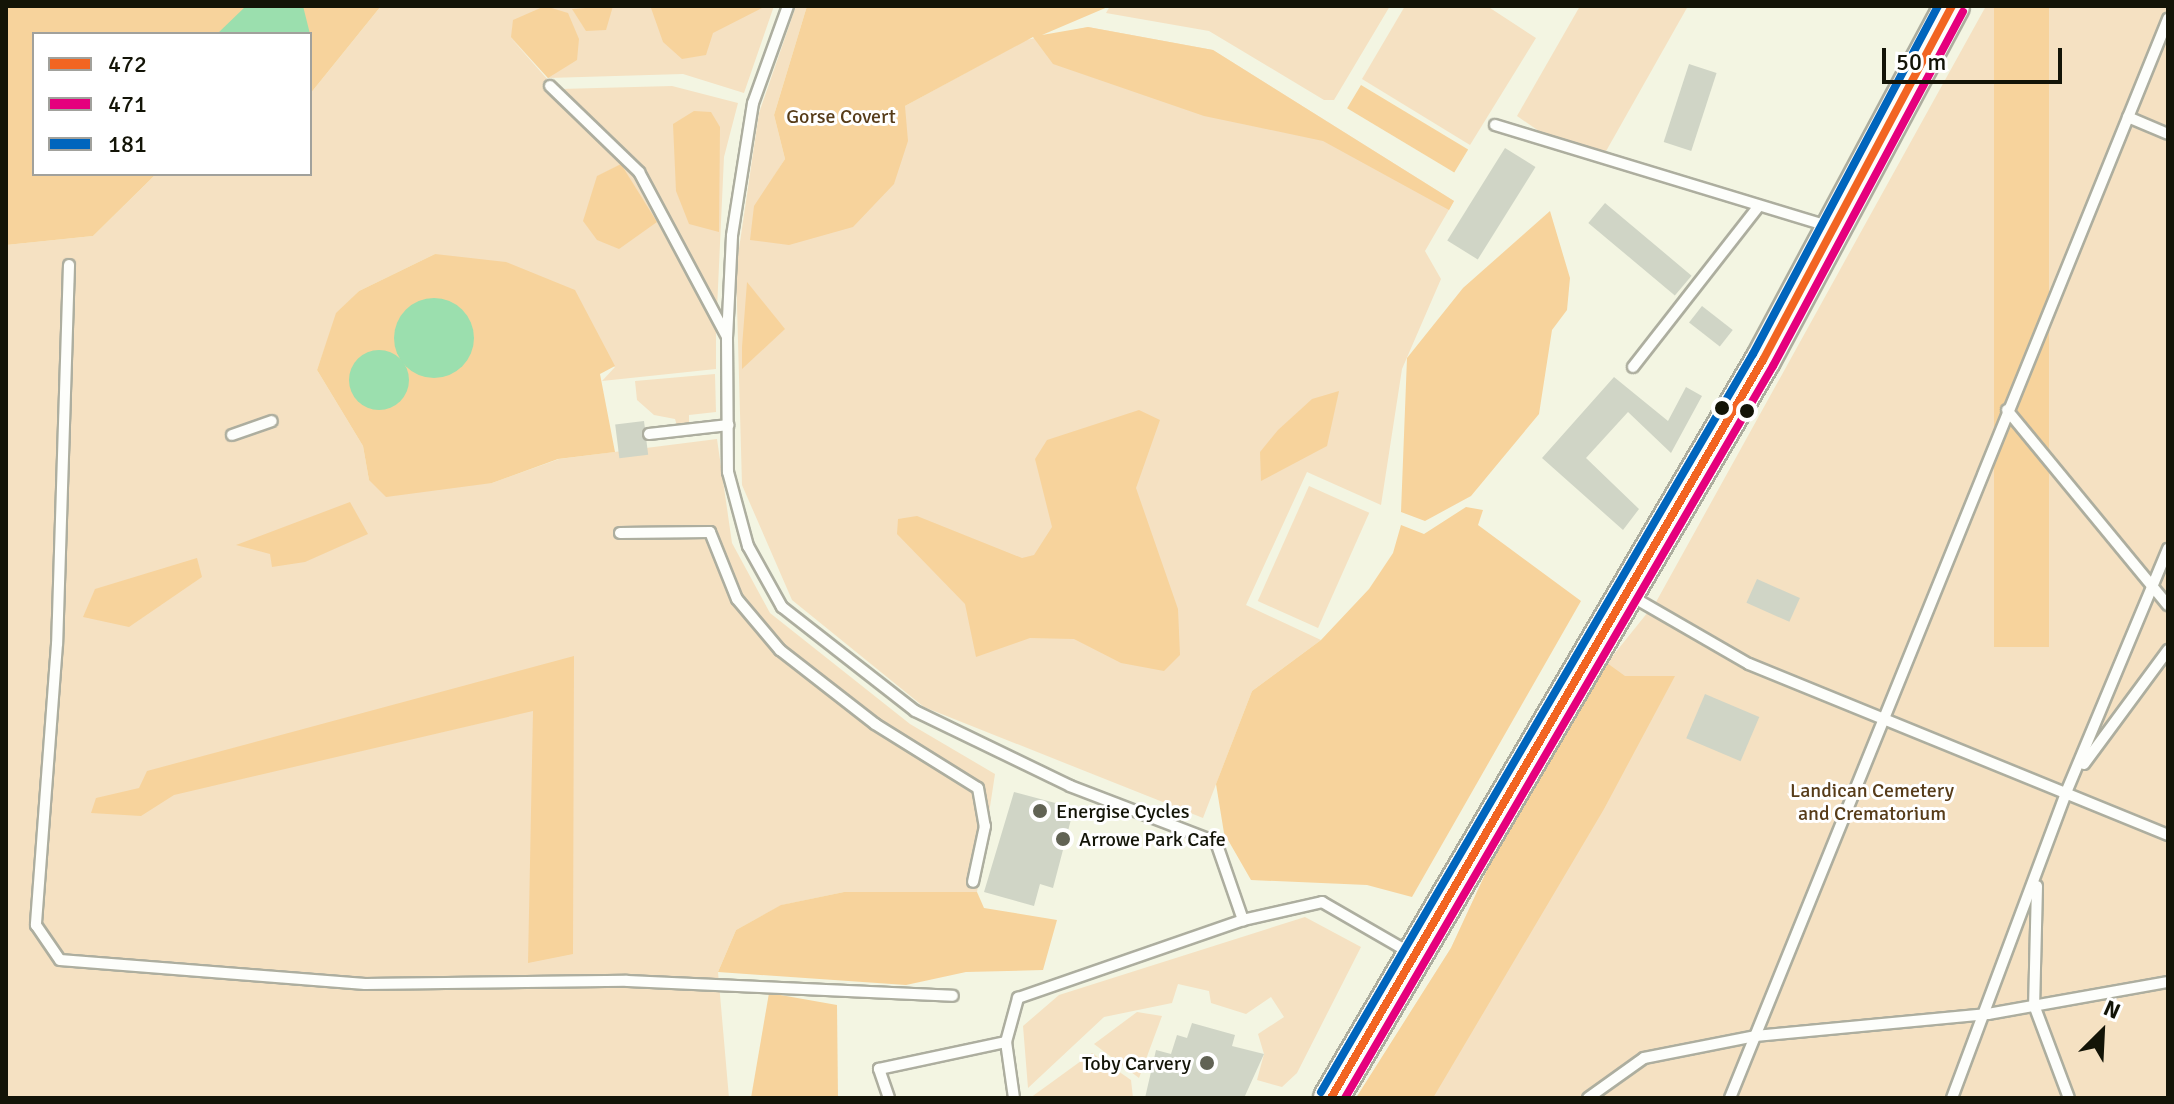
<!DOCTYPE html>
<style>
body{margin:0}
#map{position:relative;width:2174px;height:1104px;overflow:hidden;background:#f3f5e2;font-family:Signika,sans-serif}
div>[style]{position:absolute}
.green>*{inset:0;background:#f5e1c2;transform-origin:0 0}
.forest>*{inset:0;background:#f7d39c;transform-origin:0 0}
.water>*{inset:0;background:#9bdfae}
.round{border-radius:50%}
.building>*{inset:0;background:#d0d5c6;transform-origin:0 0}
.roads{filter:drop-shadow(2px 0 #adae9f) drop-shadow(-2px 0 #adae9f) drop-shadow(0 2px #adae9f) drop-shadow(0 -2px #adae9f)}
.lane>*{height:10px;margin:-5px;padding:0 5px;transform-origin:5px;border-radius:5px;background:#fdfefb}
.primary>*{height:34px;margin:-17px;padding:0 17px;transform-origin:17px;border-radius:17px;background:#fdfefb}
.bus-1>*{height:8px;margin:-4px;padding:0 4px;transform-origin:4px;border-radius:4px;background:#f26522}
.bus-2>*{height:8px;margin:-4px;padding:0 4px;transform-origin:4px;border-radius:4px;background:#e5007d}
.bus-3>*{height:8px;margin:-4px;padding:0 4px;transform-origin:4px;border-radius:4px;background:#0065bd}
.dots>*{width:22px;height:22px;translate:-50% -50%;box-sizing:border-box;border:4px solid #fff;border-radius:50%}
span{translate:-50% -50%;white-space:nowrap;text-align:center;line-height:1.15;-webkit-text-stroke:6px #fff;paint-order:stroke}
.park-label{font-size:20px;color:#573c19}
.poi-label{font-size:20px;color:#131407}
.left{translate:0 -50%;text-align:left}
.right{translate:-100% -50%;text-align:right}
.frame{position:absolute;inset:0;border:8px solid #131407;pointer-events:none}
.legend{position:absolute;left:32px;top:32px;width:280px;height:144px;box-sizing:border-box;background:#fff;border:2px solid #a1a19c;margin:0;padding:10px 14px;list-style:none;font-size:24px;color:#131407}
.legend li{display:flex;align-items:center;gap:16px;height:40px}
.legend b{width:40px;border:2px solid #a1a19c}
.north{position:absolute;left:2062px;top:992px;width:80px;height:80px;-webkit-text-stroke:6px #fff;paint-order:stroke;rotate:24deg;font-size:22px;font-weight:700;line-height:32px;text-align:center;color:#131407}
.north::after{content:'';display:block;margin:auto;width:28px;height:36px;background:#131407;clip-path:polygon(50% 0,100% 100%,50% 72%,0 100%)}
.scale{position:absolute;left:1882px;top:48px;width:180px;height:36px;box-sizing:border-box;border:4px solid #131407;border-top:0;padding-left:10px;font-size:24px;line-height:28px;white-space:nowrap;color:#131407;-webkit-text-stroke:6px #fff;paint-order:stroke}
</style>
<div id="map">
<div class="green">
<div style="clip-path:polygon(381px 6px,774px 6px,744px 93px,683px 74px,548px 78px,510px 37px,632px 175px,716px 331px,716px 369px,602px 381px,615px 367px,435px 254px,359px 291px,337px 313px,317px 370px,363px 446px,369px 480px,492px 483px,559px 459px,717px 439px,732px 543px,770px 613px,910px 724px,995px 774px,977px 892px,844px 892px,782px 905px,736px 930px,718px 972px,729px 1098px,6px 1098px,6px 245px,93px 236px,156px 174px,310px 174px,310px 94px)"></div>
<div style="clip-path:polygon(796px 6px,807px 6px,774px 115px,785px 159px,756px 205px,905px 106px,1026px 40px,1088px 27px,1213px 50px,1454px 201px,1425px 251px,1441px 279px,1402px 369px,1381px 505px,1307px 472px,1246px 605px,1321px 640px,1252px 691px,1203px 818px,924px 707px,792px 600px,742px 485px,736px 269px,759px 113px)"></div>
<div style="clip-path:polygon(1110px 6px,1390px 6px,1334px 100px,1324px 100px,1209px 31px,1106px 13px)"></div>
<div style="clip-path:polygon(1405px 6px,1487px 6px,1536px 38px,1470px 145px,1362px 79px)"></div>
<div style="clip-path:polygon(1580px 6px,1688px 6px,1605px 153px,1552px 140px,1517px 116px)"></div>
<div style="clip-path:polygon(1986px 6px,2168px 6px,2168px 1098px,1356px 1098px,1451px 948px,1495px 853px,1607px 663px,1656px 602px)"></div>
<div style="clip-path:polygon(672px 86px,738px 103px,724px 157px,717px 309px,641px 171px,560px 89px)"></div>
<div style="clip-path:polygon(715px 374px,716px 412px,689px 415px,689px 424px,677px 426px,675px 419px,654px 415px,637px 400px,635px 381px)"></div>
<div style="left:1309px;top:486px;width:66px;height:126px;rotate:24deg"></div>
<div style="clip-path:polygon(1305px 917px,1361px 947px,1297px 1073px,1282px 1087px,1257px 1080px,1264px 1054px,1258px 1034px,1284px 1017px,1271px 997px,1246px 1014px,1211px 1003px,1209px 991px,1178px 984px,1172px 1003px,1104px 1017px,1028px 1088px,1023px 1026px,1059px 995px)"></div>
<div style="clip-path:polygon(1137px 1012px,1162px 1016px,1139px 1078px,1094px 1044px)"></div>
<div style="clip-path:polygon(1092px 1053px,1131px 1080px,1133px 1098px,1030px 1098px)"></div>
</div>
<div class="forest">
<div style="clip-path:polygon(6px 6px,381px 6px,310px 94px,310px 34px,34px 34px,34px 174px,156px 174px,93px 236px,6px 245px)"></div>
<div style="clip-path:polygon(545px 6px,568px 13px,579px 39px,577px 60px,548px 78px,511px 37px,513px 20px)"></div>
<div style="clip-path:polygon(613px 6px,606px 30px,586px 31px,572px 9px)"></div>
<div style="clip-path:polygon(766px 6px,713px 33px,706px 55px,682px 59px,663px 42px,651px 8px)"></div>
<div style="clip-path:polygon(807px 6px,1110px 6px,1042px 35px,1088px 27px,1213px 50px,1454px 201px,1449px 210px,1323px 141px,1204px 116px,1053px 64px,1033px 37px,905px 106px,908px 141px,894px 184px,853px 227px,789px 245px,750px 240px,754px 206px,785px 159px,774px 115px)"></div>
<div style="left:1994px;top:6px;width:55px;height:641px"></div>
<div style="left:1361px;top:85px;width:125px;height:27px;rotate:31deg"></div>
<div style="clip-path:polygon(694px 111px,711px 112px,720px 127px,719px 232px,689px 224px,676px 191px,673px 124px)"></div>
<div style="clip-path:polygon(621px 164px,657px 222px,619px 249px,597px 240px,583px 221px,597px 176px)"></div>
<div style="clip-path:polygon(1550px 211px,1570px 278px,1567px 310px,1552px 330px,1539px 414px,1471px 496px,1425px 521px,1401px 512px,1407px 358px,1463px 288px)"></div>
<div style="clip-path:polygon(435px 254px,506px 262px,575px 290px,615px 366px,600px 374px,615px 452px,558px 459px,492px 483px,386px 497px,369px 480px,363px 446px,317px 370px,336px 313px,359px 291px)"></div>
<div style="clip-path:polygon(747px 282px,785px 329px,742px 369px,742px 347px)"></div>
<div style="clip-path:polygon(1339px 391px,1327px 446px,1261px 481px,1260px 452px,1278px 430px,1312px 399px)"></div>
<div style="clip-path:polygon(1139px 410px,1160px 420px,1136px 488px,1178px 609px,1180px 655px,1164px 671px,1121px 663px,1074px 639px,1030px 638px,976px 657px,965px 604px,897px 534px,898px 519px,917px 516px,1022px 558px,1034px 555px,1052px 527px,1035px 459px,1047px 440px)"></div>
<div style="clip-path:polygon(350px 502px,368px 534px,305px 562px,272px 567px,270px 554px,236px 545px)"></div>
<div style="clip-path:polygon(1466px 507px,1483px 510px,1478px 525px,1581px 601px,1412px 897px,1367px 885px,1251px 880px,1224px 833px,1216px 784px,1252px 691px,1321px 640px,1369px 589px,1393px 553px,1401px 525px,1424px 534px)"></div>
<div style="clip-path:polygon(197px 558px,202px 577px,129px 627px,83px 617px,95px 589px)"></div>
<div style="clip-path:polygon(574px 656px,573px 954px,528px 963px,533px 711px,174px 795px,141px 816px,91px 813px,96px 798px,139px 788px,147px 771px)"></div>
<div style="clip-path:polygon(1607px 663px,1625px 676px,1675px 676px,1604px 809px,1433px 1098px,1356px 1098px,1451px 948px,1495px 853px)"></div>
<div style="clip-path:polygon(844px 892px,977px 892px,984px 908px,1057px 920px,1043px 970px,966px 972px,906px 985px,718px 972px,736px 930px,781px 905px)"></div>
<div style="clip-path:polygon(769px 993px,837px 1005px,838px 1098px,751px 1098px)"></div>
</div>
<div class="water">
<div style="clip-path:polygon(246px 6px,303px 6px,310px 34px,217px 34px)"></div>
<div class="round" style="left:394px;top:298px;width:80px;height:80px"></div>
<div class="round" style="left:349px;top:350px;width:60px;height:60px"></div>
</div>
<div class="building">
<div style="left:1689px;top:64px;width:29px;height:82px;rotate:18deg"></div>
<div style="left:1505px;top:148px;width:36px;height:109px;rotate:32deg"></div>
<div style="left:1605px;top:203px;width:113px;height:26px;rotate:40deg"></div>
<div style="left:1702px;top:306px;width:39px;height:21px;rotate:38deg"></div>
<div style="clip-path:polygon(1614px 377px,1668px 421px,1686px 387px,1702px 396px,1671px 453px,1628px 412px,1586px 458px,1639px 509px,1623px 530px,1542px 458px)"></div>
<div style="left:644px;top:421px;width:34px;height:29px;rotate:83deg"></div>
<div style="left:1757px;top:579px;width:47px;height:26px;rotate:24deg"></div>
<div style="left:1705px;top:694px;width:59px;height:48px;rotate:23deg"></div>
<div style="clip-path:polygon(1014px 792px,1074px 808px,1053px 888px,1040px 884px,1034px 906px,984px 892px)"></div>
<div style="clip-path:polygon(1192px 1023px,1235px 1035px,1232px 1046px,1264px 1054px,1244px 1098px,1145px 1098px,1156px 1050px,1171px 1054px,1177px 1035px,1187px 1038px)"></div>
</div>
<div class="roads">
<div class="lane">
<div style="left:788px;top:6px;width:103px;rotate:109.8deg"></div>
<div style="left:753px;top:103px;width:135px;rotate:99deg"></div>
<div style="left:732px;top:236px;width:101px;rotate:92.8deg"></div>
<div style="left:727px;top:337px;width:135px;rotate:89.6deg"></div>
<div style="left:728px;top:472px;width:77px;rotate:74.9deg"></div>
<div style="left:748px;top:546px;width:70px;rotate:60.9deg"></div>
<div style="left:782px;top:607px;width:169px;rotate:38deg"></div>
<div style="left:915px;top:711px;width:172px;rotate:25.8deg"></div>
<div style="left:1070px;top:786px;width:156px;rotate:21deg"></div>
<div style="left:1216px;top:842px;width:83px;rotate:70.9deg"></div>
<div style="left:1243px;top:920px;width:81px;rotate:-12.8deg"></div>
<div style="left:1322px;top:902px;width:104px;rotate:30deg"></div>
<div style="left:550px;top:86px;width:124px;rotate:44deg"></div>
<div style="left:639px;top:172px;width:185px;rotate:61.9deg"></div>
<div style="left:2128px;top:117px;width:43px;rotate:23deg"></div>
<div style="left:1495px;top:125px;width:347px;rotate:16.9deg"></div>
<div style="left:69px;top:265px;width:379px;rotate:91.8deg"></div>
<div style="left:57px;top:644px;width:282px;rotate:94.3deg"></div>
<div style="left:36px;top:925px;width:42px;rotate:55.6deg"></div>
<div style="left:60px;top:960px;width:306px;rotate:4.5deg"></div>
<div style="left:365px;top:984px;width:262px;rotate:-0.7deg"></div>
<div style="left:627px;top:981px;width:326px;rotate:2.6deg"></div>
<div style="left:1633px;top:367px;width:204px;rotate:-52deg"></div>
<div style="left:2007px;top:410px;width:253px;rotate:50.5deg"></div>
<div style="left:649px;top:434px;width:80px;rotate:-6.5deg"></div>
<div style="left:232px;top:435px;width:42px;rotate:-19.3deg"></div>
<div style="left:620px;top:533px;width:90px;rotate:-0.6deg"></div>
<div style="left:710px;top:532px;width:72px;rotate:68.1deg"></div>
<div style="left:737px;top:599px;width:67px;rotate:49.9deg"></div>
<div style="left:780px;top:650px;width:120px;rotate:37.9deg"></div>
<div style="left:875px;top:724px;width:121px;rotate:31.9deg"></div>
<div style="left:978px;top:788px;width:39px;rotate:80deg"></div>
<div style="left:985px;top:826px;width:57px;rotate:102.1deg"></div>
<div style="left:1631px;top:596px;width:136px;rotate:30deg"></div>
<div style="left:1749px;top:664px;width:453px;rotate:22.2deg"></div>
<div style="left:2084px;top:764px;width:142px;rotate:-53.6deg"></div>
<div style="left:2037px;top:886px;width:119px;rotate:91.4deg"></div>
<div style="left:2034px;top:1005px;width:99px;rotate:69.4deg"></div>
<div style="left:889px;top:1098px;width:31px;rotate:-109deg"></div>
<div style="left:879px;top:1069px;width:130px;rotate:-12deg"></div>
<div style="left:1014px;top:1098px;width:57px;rotate:-98.1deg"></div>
<div style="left:1006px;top:1042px;width:46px;rotate:-74.7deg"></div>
<div style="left:1018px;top:998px;width:238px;rotate:-19.1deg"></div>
<div style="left:1588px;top:1098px;width:69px;rotate:-35.5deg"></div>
<div style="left:1644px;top:1058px;width:113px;rotate:-11.2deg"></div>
<div style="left:1755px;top:1036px;width:234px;rotate:-5.4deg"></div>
<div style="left:1988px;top:1014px;width:183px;rotate:-10.1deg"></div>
<div style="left:1730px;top:1098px;width:1165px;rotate:-67.91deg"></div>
<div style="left:1952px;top:1098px;width:323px;rotate:-69.5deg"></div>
<div style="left:2065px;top:795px;width:267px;rotate:-67.3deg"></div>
</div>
<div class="primary">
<div style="left:1331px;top:1098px;width:855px;rotate:-59.66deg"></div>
<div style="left:1763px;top:360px;width:401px;rotate:-61.9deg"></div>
</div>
</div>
<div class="bus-1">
<div style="left:1331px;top:1098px;width:855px;rotate:-59.66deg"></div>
<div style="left:1763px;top:360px;width:401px;rotate:-61.9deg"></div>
</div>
<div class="bus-2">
<div style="left:1345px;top:1098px;width:848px;rotate:-59.69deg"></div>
<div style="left:1773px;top:366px;width:402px;rotate:-61.8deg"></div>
</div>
<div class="bus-3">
<div style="left:1321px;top:1092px;width:855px;rotate:-59.66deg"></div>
<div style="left:1753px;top:354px;width:394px;rotate:-62deg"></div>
</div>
<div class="dots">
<div style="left:1722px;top:408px;background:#131407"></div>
<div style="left:1747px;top:411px;background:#131407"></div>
<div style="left:1040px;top:811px;background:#616354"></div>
<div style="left:1063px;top:839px;background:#616354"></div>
<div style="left:1207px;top:1063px;background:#616354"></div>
</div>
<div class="park-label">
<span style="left:841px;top:116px">Gorse Covert</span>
<span style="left:1872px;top:802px">Landican Cemetery<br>and Crematorium</span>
</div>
<div class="poi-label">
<span class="left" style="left:1056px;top:811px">Energise Cycles</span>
<span class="left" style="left:1079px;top:839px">Arrowe Park Cafe</span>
<span class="right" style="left:1191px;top:1063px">Toby Carvery</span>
</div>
<div class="frame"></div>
<ul class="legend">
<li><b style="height:10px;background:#f26522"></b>472</li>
<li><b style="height:10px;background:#e5007d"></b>471</li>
<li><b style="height:10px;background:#0065bd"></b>181</li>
</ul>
<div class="north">N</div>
<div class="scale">50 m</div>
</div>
